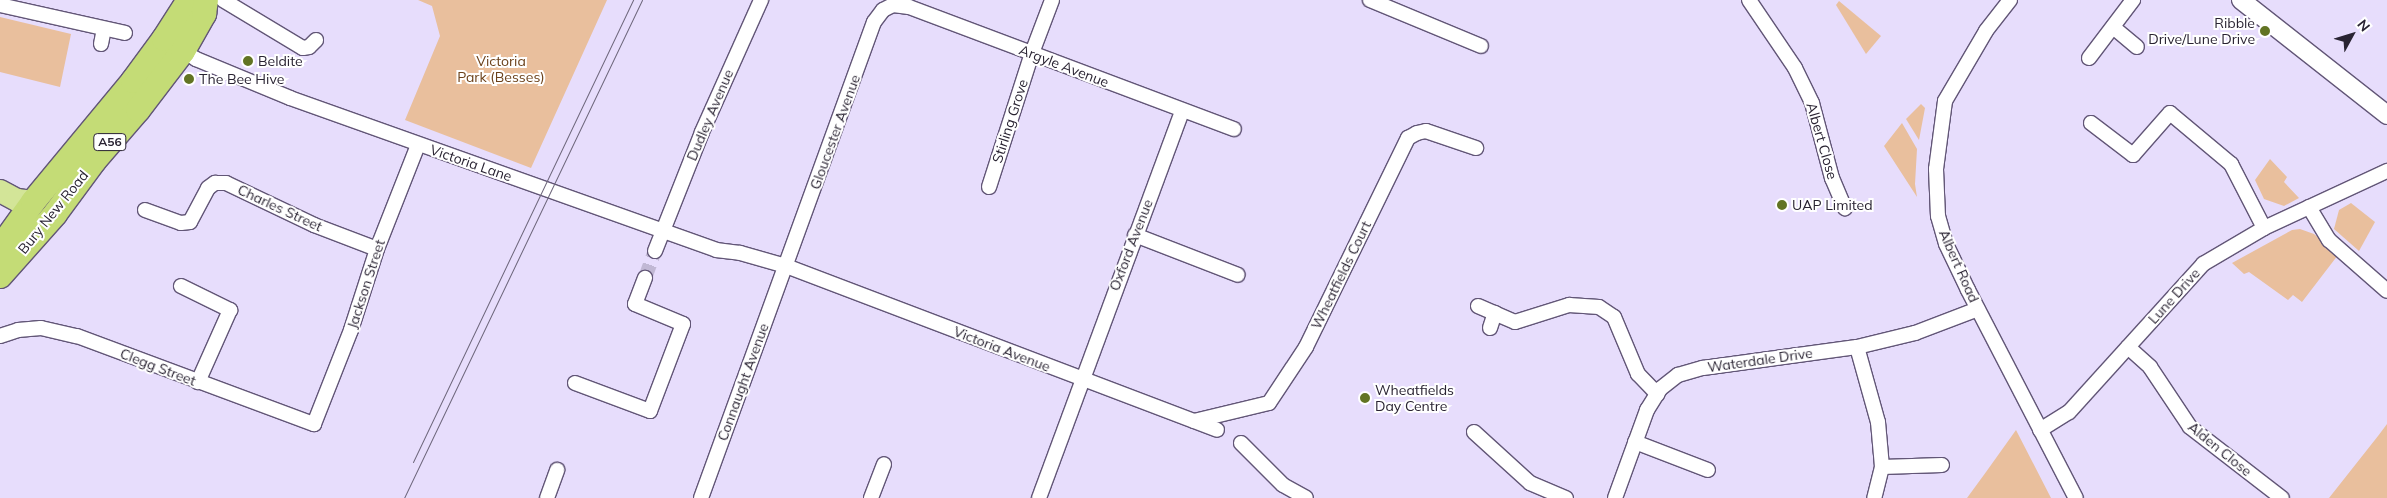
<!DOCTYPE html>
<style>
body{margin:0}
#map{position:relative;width:2387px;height:498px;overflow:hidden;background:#e7ddfc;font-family:Mulish,sans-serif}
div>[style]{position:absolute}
.green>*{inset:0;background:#e9bf9d}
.minor-tunnel>*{height:14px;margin-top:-7px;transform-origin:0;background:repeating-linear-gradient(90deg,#c1b8d4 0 14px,transparent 0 21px)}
.roads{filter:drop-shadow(1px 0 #625677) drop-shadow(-1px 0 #625677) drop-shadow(0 1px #625677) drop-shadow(0 -1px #625677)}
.minor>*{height:14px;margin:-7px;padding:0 7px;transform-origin:7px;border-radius:7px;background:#fff}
.tertiary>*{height:18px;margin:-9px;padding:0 9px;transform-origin:9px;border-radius:9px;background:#fff}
.primary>*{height:22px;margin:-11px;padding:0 11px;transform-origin:11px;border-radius:11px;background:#d3e598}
.trunk>*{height:24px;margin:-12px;padding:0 12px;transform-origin:12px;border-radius:12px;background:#c4dc76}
.tram>*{height:1px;margin:-0.5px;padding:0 0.5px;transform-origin:0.5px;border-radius:0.5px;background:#6e677c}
.dots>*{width:14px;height:14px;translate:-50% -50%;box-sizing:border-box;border:2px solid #fff;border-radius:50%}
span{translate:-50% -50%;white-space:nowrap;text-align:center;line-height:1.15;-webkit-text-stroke:4px #fff;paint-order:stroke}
.shield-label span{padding:1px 4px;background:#fff;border:1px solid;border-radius:4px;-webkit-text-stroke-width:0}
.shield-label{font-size:12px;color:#292332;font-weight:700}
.poi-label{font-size:14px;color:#292332}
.right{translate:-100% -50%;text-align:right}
.left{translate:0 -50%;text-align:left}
.park-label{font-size:14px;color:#6b411a}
.street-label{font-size:14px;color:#292332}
.north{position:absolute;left:2327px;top:10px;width:50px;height:50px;-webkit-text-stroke:4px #fff;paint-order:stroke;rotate:51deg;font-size:14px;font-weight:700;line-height:20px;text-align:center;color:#292332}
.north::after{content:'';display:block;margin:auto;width:18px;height:22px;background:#292332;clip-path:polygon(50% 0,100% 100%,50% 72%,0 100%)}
</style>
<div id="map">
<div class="green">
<div style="clip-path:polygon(418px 0,607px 0,531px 168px,405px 120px,440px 36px,432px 6px)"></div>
<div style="clip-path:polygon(1839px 1px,1881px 36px,1866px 54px,1836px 5px)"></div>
<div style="clip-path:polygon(0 17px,71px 34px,60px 87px,0 72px)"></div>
<div style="clip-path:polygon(1921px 104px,1925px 108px,1919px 140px,1906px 119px)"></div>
<div style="clip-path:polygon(1902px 123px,1917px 149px,1915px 184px,1917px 197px,1884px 146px)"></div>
<div style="clip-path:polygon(2270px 159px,2287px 177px,2284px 182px,2299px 198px,2284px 206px,2264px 199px,2255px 180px)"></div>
<div style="clip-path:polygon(2351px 203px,2375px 222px,2359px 251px,2334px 229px,2339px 210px)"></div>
<div style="clip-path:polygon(2300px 229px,2314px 234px,2338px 255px,2302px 302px,2293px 295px,2288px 300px,2249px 272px,2244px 274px,2232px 263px,2292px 230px)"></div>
<div style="clip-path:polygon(2387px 424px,2387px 498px,2329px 498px,2378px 436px)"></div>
<div style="clip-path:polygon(2016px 430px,2051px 498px,1967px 498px,1986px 472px)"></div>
</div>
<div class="minor-tunnel">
<div style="left:645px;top:278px;width:29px;rotate:-70deg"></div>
</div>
<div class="roads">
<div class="minor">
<div style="left:223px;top:0;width:93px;rotate:31deg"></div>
<div style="left:303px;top:48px;width:6px;rotate:-9deg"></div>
<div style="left:309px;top:47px;width:10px;rotate:-45deg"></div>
<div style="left:1370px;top:0;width:120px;rotate:22.5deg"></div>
<div style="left:1749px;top:0;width:82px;rotate:55.9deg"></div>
<div style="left:1795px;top:68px;width:39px;rotate:64deg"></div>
<div style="left:1812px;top:103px;width:78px;rotate:75.1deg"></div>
<div style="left:1832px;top:178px;width:33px;rotate:67deg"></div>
<div style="left:2010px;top:0;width:39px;rotate:128deg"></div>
<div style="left:1986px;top:31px;width:81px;rotate:120.4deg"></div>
<div style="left:1945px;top:101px;width:69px;rotate:97.5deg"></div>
<div style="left:1936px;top:169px;width:47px;rotate:87.6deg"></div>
<div style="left:1938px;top:216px;width:29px;rotate:74deg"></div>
<div style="left:1946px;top:244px;width:51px;rotate:64.4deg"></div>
<div style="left:1968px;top:290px;width:234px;rotate:62.6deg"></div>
<div style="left:0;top:5px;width:128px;rotate:12.6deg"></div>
<div style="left:2113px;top:27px;width:31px;rotate:40deg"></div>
<div style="left:101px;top:44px;width:15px;rotate:-79deg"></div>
<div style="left:178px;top:47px;width:22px;rotate:34deg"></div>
<div style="left:196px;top:59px;width:102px;rotate:22.5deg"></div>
<div style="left:290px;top:98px;width:452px;rotate:19.6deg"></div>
<div style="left:716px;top:250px;width:24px;rotate:7deg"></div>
<div style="left:740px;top:253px;width:48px;rotate:15.8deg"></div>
<div style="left:786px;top:266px;width:461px;rotate:20.8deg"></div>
<div style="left:2089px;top:58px;width:73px;rotate:-52.8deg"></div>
<div style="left:2091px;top:123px;width:53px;rotate:37.3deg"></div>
<div style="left:2133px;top:155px;width:56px;rotate:-48.6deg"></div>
<div style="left:2170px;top:113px;width:80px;rotate:39.9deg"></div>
<div style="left:2231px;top:164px;width:72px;rotate:62.7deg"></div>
<div style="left:989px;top:187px;width:141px;rotate:-72.2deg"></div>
<div style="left:1032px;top:53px;width:57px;rotate:-69.3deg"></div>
<div style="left:2309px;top:207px;width:39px;rotate:59deg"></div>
<div style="left:2329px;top:240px;width:77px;rotate:41.3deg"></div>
<div style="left:145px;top:210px;width:38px;rotate:20deg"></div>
<div style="left:181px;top:223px;width:9px;rotate:-6deg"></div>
<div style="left:190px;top:222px;width:38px;rotate:-62deg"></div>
<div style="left:208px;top:188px;width:9px;rotate:-36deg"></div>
<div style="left:215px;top:183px;width:11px"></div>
<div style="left:226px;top:183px;width:98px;rotate:25.5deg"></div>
<div style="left:314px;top:225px;width:67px;rotate:20.9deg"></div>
<div style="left:1135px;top:235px;width:110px;rotate:21.2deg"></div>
<div style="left:655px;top:251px;width:128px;rotate:-68.4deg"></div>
<div style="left:702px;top:132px;width:145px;rotate:-65.9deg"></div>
<div style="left:181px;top:286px;width:55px;rotate:26.1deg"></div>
<div style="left:230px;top:310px;width:79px;rotate:114deg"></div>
<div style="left:1478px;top:306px;width:40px;rotate:23.4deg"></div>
<div style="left:1515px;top:322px;width:57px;rotate:-17.5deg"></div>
<div style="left:1569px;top:305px;width:30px;rotate:4deg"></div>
<div style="left:1599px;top:307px;width:18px;rotate:34deg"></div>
<div style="left:1614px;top:317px;width:62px;rotate:67.2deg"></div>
<div style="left:1638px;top:374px;width:28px;rotate:46deg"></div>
<div style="left:1490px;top:328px;width:16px;rotate:-72deg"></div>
<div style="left:0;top:336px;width:19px;rotate:-18deg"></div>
<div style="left:18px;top:330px;width:23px;rotate:-5deg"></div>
<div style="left:41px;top:328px;width:37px;rotate:13deg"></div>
<div style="left:77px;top:336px;width:253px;rotate:20.4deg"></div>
<div style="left:314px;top:424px;width:101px;rotate:-68.5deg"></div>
<div style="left:351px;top:330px;width:85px;rotate:-72.2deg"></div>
<div style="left:377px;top:249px;width:112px;rotate:-68.5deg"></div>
<div style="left:1857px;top:347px;width:78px;rotate:74.4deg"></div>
<div style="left:1878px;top:422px;width:45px;rotate:84.9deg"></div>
<div style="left:1882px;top:467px;width:32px;rotate:104deg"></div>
<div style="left:2128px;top:347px;width:30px;rotate:42deg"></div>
<div style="left:2150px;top:367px;width:72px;rotate:56.3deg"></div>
<div style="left:2190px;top:427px;width:116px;rotate:37.7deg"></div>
<div style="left:575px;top:383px;width:80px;rotate:20.5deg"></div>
<div style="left:650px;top:411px;width:93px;rotate:-69.2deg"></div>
<div style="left:683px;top:324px;width:52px;rotate:-157.4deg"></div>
<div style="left:635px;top:304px;width:28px;rotate:-69deg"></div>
<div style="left:1194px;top:421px;width:77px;rotate:-13.5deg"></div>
<div style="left:1269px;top:403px;width:67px;rotate:-56.5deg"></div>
<div style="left:1306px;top:347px;width:233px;rotate:-64deg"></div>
<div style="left:1408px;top:138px;width:10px;rotate:-29deg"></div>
<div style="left:1417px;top:133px;width:9px;rotate:-13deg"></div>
<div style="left:1426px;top:131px;width:53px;rotate:18.8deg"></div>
<div style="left:2040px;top:430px;width:34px;rotate:-32deg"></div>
<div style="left:2069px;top:412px;width:200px;rotate:-47.8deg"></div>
<div style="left:2203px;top:264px;width:71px;rotate:-30.5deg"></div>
<div style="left:2264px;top:228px;width:136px;rotate:-24.9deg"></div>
<div style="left:1474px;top:432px;width:76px;rotate:42.3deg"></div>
<div style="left:1530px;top:483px;width:39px;rotate:23deg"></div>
<div style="left:1635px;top:442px;width:78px;rotate:21deg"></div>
<div style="left:1241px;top:443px;width:59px;rotate:45deg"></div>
<div style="left:1283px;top:485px;width:26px;rotate:29deg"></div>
<div style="left:1882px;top:467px;width:60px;rotate:-1.9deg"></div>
<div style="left:547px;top:498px;width:30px;rotate:-70deg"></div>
<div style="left:701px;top:498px;width:506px;rotate:-70.03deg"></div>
<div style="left:874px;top:22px;width:15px;rotate:-53deg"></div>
<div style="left:883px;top:10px;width:11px;rotate:-27deg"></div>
<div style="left:893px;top:5px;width:16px;rotate:7deg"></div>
<div style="left:909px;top:7px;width:347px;rotate:20.6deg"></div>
<div style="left:871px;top:498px;width:36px;rotate:-69deg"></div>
<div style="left:1039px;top:498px;width:413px;rotate:-69.7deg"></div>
<div style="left:1615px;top:498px;width:94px;rotate:-70deg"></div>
<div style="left:1647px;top:410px;width:25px;rotate:-58deg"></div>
<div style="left:1660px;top:389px;width:23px;rotate:-38deg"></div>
<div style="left:1678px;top:375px;width:26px;rotate:-16deg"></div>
<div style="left:1703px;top:368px;width:155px;rotate:-7.8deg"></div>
<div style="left:1857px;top:347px;width:60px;rotate:-13.6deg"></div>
<div style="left:1915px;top:333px;width:67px;rotate:-20.9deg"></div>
</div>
<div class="tertiary">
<div style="left:2241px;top:0;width:186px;rotate:38.2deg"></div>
</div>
<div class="primary">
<div style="left:0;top:191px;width:19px;rotate:28deg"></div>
<div style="left:17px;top:200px;width:16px;rotate:7deg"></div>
</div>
<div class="trunk">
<div style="left:0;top:248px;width:57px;rotate:-54.3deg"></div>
<div style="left:33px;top:202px;width:157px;rotate:-50.4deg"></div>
<div style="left:133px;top:81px;width:52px;rotate:-53.6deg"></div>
<div style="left:164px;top:39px;width:46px;rotate:-57.3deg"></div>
<div style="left:0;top:276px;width:83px;rotate:-48.4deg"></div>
<div style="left:55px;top:214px;width:66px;rotate:-53.7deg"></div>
<div style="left:94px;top:161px;width:67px;rotate:-49.2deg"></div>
<div style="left:138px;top:110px;width:74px;rotate:-52.7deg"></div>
<div style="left:183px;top:51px;width:43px;rotate:-60.4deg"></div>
<div style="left:204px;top:14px;width:14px;rotate:-82deg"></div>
</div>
</div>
<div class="tram">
<div style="left:413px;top:462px;width:512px;rotate:-64.54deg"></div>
<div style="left:404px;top:498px;width:552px;rotate:-64.46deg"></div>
</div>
<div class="dots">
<div style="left:2265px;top:31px;background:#627423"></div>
<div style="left:248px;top:61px;background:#627423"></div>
<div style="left:189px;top:79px;background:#627423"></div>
<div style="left:1782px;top:205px;background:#627423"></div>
<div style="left:1365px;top:398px;background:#627423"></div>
</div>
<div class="shield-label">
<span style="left:110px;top:142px">A56</span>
</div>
<div class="poi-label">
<span class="right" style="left:2255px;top:31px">Ribble<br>Drive/Lune Drive</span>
<span class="left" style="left:258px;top:61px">Beldite</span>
<span class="left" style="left:199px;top:79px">The Bee Hive</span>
<span class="left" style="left:1792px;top:205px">UAP Limited</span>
<span class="left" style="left:1375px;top:398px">Wheatfields<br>Day Centre</span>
</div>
<div class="park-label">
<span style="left:501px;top:69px">Victoria<br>Park (Besses)</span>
</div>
<div class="street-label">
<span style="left:1064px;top:66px;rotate:21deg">Argyle Avenue</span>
<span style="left:710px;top:115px;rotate:-67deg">Dudley Avenue</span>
<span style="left:1010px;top:121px;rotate:-72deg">Stirling Grove</span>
<span style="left:835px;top:132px;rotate:-70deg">Gloucester Avenue</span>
<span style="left:1822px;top:141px;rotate:74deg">Albert Close</span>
<span style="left:471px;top:163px;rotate:19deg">Victoria Lane</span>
<span style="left:280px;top:208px;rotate:25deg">Charles Street</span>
<span style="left:53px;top:212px;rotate:-51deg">Bury New Road</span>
<span style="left:1131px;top:245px;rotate:-69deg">Oxford Avenue</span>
<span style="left:1959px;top:266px;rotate:66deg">Albert Road</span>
<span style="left:1341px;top:275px;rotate:-64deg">Wheatfields Court</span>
<span style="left:366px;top:284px;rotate:-72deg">Jackson Street</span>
<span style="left:2174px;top:296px;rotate:-48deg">Lune Drive</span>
<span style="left:1002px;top:349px;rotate:21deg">Victoria Avenue</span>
<span style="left:1760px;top:360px;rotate:-8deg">Waterdale Drive</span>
<span style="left:158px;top:367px;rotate:21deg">Clegg Street</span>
<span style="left:743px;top:382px;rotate:-70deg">Connaught Avenue</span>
<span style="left:2220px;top:449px;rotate:39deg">Alden Close</span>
</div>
<div class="north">N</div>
</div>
